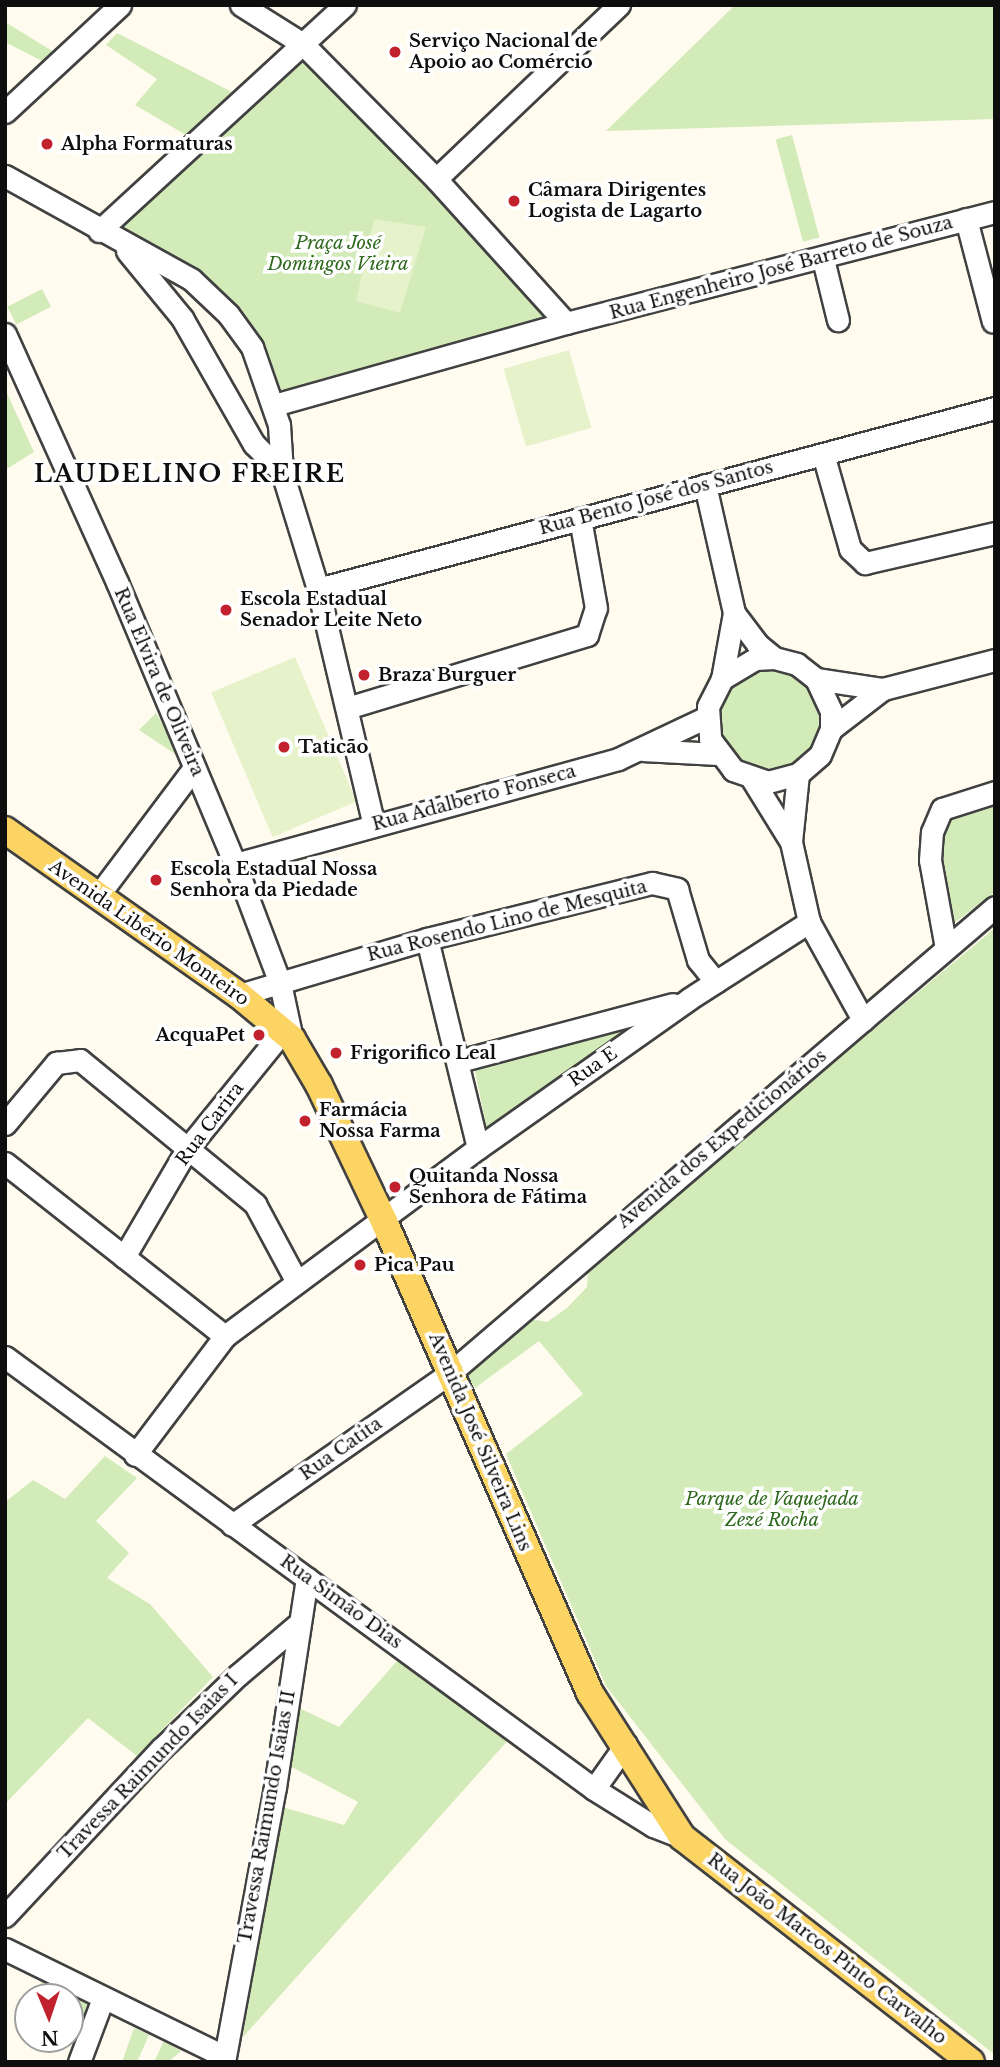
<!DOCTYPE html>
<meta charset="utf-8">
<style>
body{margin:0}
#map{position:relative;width:1000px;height:2067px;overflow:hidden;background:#fffcef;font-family:"Libre Baskerville",serif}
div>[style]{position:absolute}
.green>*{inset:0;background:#d3ebb8;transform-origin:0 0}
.round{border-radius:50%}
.pitch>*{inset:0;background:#e5f2ca;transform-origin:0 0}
.roads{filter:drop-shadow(2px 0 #414141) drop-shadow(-2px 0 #414141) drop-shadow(0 2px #414141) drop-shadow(0 -2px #414141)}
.minor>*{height:21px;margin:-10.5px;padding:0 10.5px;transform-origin:10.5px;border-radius:10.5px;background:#fff}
.major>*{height:26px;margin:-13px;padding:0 13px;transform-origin:13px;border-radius:13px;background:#fcd463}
.dots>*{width:19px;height:19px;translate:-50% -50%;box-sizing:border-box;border:4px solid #fff;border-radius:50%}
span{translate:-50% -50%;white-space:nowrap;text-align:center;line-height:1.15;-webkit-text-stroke:7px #fff;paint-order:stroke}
.poi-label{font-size:18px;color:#0e0e0e;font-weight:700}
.left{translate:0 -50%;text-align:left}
.right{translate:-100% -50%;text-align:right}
.park-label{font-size:18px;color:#2d681c;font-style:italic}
.street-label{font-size:18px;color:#0e0e0e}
.district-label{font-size:24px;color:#0e0e0e;font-weight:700;letter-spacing:2px}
.frame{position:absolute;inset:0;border:7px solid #0e0e0e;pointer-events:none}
.north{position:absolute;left:14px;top:1983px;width:70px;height:70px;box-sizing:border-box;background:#fff;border:2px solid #9f9f9f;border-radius:50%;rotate:178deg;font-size:19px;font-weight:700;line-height:28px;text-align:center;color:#0e0e0e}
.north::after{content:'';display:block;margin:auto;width:24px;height:32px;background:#c2222d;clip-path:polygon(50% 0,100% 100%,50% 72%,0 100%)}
</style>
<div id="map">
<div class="green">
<div style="clip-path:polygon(735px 5px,995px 5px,995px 119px,606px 131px)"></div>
<div style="clip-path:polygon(5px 22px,54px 52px,44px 62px,5px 42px)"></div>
<div style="clip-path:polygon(117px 33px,232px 92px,186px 135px,135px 105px,157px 79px,106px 45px)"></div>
<div style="clip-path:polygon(302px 52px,432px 186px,551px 320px,274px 392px,260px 346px,227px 296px,177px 266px,106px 233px)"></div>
<div style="left:792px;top:135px;width:106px;height:17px;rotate:75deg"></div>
<div style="left:42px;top:289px;width:20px;height:39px;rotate:63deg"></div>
<div style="clip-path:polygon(5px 389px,34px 452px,5px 470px)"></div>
<div class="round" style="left:717px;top:667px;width:104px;height:104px"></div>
<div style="clip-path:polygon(156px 713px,184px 760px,139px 730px)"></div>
<div style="clip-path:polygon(995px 806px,995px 892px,954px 923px,940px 836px,948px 817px)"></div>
<div style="clip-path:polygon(995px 928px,995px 2055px,725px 1839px,606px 1686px,506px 1454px,583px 1394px,539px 1341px,475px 1388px,463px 1370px,531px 1319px,547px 1322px,567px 1308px,587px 1287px,588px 1268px)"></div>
<div style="clip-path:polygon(646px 1019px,487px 1129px,474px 1067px)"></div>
<div style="clip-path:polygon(105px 1456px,137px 1478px,96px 1521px,129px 1553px,107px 1578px,150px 1604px,213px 1677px,137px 1756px,88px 1718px,5px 1804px,5px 1502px,33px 1480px,65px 1499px)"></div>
<div style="clip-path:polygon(397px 1661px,510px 1738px,243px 2037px,279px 1806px,344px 1825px,358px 1802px,290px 1766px,295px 1706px,339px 1727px)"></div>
<div style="clip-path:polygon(42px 1980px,92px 2005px,84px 2023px,70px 2017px,70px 1997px,36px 1997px)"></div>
<div style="clip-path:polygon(134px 2028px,149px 2035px,137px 2062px,122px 2062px)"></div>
<div style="clip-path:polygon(164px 2041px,181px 2051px,168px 2062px,154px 2062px)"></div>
</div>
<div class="pitch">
<div style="clip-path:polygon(374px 219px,426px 227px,400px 313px,356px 301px)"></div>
<div style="left:569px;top:350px;width:81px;height:68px;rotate:74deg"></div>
<div style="left:295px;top:657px;width:157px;height:91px;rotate:67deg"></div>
</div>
<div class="roads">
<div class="minor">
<div style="left:241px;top:5px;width:73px;rotate:32.2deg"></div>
<div style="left:303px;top:44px;width:190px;rotate:45.4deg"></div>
<div style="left:436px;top:179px;width:194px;rotate:47.9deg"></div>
<div style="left:5px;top:112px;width:157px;rotate:-42.9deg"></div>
<div style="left:5px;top:176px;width:213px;rotate:29deg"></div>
<div style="left:191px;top:279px;width:51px;rotate:43.4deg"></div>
<div style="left:228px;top:314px;width:41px;rotate:54deg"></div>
<div style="left:252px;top:347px;width:83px;rotate:70.9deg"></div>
<div style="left:279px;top:425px;width:47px;rotate:86.3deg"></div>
<div style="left:282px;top:472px;width:122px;rotate:72.9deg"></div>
<div style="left:318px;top:589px;width:243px;rotate:76.7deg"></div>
<div style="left:436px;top:179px;width:253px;rotate:-43.6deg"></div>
<div style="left:966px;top:219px;width:106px;rotate:75.3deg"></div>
<div style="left:99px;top:231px;width:334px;rotate:-42.6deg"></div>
<div style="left:127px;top:251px;width:87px;rotate:50.6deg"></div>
<div style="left:182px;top:318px;width:145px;rotate:60.3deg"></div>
<div style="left:254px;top:444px;width:40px;rotate:45deg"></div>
<div style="left:823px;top:259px;width:63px;rotate:76.2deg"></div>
<div style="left:5px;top:334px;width:272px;rotate:65.7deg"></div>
<div style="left:117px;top:582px;width:306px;rotate:67.3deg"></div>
<div style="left:235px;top:864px;width:127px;rotate:69.3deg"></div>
<div style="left:280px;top:983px;width:57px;rotate:77.9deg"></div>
<div style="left:274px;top:405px;width:303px;rotate:-15.7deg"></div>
<div style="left:566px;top:323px;width:443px;rotate:-14.5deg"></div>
<div style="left:823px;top:454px;width:99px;rotate:74.1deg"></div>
<div style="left:850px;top:549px;width:21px;rotate:43deg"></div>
<div style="left:865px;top:563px;width:133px;rotate:-13deg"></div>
<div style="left:705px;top:485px;width:131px;rotate:77.2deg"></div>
<div style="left:734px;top:613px;width:67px;rotate:100.3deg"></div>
<div style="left:722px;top:679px;width:31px;rotate:117deg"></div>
<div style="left:708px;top:707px;width:32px;rotate:86deg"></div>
<div style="left:710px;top:739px;width:39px;rotate:53deg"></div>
<div style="left:733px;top:770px;width:37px;rotate:19deg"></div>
<div style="left:768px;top:782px;width:31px;rotate:-15deg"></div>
<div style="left:798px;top:774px;width:29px;rotate:-41deg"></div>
<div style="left:820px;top:755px;width:28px;rotate:-67deg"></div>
<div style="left:831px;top:729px;width:18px;rotate:-90deg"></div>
<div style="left:831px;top:711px;width:35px;rotate:-115deg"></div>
<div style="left:816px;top:679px;width:24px;rotate:-142deg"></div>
<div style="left:797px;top:664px;width:24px;rotate:-165deg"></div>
<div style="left:774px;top:658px;width:19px;rotate:177deg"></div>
<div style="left:755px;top:659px;width:39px;rotate:149deg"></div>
<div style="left:318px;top:589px;width:701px;rotate:-14.97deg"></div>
<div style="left:734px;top:613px;width:39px;rotate:53deg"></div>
<div style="left:757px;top:644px;width:22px;rotate:39deg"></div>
<div style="left:816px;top:679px;width:68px;rotate:8.5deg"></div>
<div style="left:883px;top:689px;width:116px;rotate:-14.5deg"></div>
<div style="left:347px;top:708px;width:251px;rotate:-16.9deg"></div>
<div style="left:587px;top:635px;width:28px;rotate:-72deg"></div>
<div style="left:596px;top:608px;width:91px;rotate:-100.1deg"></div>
<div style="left:831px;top:729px;width:66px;rotate:-37.6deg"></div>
<div style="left:643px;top:750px;width:74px;rotate:3.1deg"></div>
<div style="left:798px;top:774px;width:68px;rotate:95.9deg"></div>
<div style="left:791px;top:842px;width:82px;rotate:77.3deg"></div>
<div style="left:809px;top:922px;width:112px;rotate:61.1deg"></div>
<div style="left:752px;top:779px;width:74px;rotate:58.2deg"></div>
<div style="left:235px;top:864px;width:397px;rotate:-15.3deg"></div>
<div style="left:618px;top:759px;width:98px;rotate:-25.3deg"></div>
<div style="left:97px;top:897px;width:161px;rotate:-53.1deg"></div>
<div style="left:427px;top:939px;width:215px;rotate:76.3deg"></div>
<div style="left:946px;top:948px;width:89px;rotate:-100.3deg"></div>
<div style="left:930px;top:860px;width:28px;rotate:-86deg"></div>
<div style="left:932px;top:832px;width:25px;rotate:-67deg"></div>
<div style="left:942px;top:809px;width:56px;rotate:-17.8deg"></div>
<div style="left:239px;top:995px;width:196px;rotate:-16.6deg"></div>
<div style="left:427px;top:939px;width:232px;rotate:-14deg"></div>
<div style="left:652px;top:883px;width:26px;rotate:13deg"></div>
<div style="left:677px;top:889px;width:74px;rotate:73.5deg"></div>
<div style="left:698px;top:960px;width:28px;rotate:51deg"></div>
<div style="left:459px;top:1061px;width:221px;rotate:-14.9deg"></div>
<div style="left:5px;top:1124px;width:80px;rotate:-50.1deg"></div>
<div style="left:56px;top:1063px;width:24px;rotate:-7deg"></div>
<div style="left:80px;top:1060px;width:227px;rotate:39.4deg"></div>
<div style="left:255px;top:1204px;width:86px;rotate:61.7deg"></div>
<div style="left:5px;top:1163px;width:280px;rotate:38.2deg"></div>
<div style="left:124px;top:1257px;width:125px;rotate:-59.7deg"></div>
<div style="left:187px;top:1149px;width:152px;rotate:-50.9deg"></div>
<div style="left:5px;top:1357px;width:730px;rotate:36.26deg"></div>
<div style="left:594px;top:1789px;width:70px;rotate:32.1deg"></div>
<div style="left:653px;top:1826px;width:31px;rotate:21deg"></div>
<div style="left:135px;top:1455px;width:149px;rotate:-52.9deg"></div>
<div style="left:225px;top:1336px;width:315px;rotate:-36.6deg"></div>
<div style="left:478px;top:1148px;width:258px;rotate:-35.2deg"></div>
<div style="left:689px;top:999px;width:143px;rotate:-32.7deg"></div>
<div style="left:232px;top:1525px;width:266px;rotate:-34.9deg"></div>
<div style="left:450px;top:1373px;width:717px;rotate:-40.53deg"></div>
<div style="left:594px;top:1789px;width:55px;rotate:-54.6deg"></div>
<div style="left:5px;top:1916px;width:229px;rotate:-47deg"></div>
<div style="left:161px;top:1749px;width:107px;rotate:-43.9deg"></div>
<div style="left:238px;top:1675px;width:77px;rotate:-40.3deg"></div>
<div style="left:5px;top:1949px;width:243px;rotate:26.1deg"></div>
<div style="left:79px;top:2062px;width:68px;rotate:-69.4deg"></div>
<div style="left:224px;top:2062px;width:280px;rotate:-79.5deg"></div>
<div style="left:275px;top:1787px;width:211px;rotate:-81.3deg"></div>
</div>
<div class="major">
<div style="left:5px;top:830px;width:286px;rotate:35.2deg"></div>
<div style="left:239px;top:995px;width:69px;rotate:39.7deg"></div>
<div style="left:292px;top:1039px;width:53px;rotate:59.6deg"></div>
<div style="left:319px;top:1085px;width:148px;rotate:64.5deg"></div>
<div style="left:383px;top:1219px;width:517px;rotate:66.41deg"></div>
<div style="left:590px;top:1693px;width:171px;rotate:57.4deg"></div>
<div style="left:682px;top:1837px;width:366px;rotate:37.9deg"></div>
</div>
</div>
<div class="dots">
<div style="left:395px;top:52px;background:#c2222d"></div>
<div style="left:47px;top:144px;background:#c2222d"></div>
<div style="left:514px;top:201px;background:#c2222d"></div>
<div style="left:226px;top:610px;background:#c2222d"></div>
<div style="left:364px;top:675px;background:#c2222d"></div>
<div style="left:284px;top:747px;background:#c2222d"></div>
<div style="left:156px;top:880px;background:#c2222d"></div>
<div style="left:259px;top:1035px;background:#c2222d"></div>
<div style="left:336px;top:1053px;background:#c2222d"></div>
<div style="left:305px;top:1121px;background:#c2222d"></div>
<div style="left:395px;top:1187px;background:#c2222d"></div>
<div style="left:360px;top:1265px;background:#c2222d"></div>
</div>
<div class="poi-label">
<span class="left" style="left:409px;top:52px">Serviço Nacional de<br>Apoio ao Comércio</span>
<span class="left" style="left:61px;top:144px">Alpha Formaturas</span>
<span class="left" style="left:528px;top:201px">Câmara Dirigentes<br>Logista de Lagarto</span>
<span class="left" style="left:240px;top:610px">Escola Estadual<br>Senador Leite Neto</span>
<span class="left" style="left:378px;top:675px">Braza Burguer</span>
<span class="left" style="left:298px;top:747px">Taticão</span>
<span class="left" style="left:170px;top:880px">Escola Estadual Nossa<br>Senhora da Piedade</span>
<span class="right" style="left:245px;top:1035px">AcquaPet</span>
<span class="left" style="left:350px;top:1053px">Frigorifico Leal</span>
<span class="left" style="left:319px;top:1121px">Farmácia<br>Nossa Farma</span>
<span class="left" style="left:409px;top:1187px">Quitanda Nossa<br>Senhora de Fátima</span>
<span class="left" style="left:374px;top:1265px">Pica Pau</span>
</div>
<div class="park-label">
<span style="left:338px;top:254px">Praça José<br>Domingos Vieira</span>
<span style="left:772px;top:1510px">Parque de Vaquejada<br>Zezé Rocha</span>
</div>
<div class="street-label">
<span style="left:781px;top:268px;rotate:-15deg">Rua Engenheiro José Barreto de Souza</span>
<span style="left:656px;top:498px;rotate:-15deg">Rua Bento José dos Santos</span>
<span style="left:159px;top:682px;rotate:67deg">Rua Elvira de Oliveira</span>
<span style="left:474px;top:798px;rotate:-15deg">Rua Adalberto Fonseca</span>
<span style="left:507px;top:921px;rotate:-14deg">Rua Rosendo Lino de Mesquita</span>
<span style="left:149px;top:933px;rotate:35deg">Avenida Libério Monteiro</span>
<span style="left:593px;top:1067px;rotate:-35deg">Rua E</span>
<span style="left:210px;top:1124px;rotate:-53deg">Rua Carira</span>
<span style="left:722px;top:1139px;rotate:-40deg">Avenida dos Expedicionários</span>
<span style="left:480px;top:1442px;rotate:67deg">Avenida José Silveira Lins</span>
<span style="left:341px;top:1449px;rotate:-35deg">Rua Catita</span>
<span style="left:341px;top:1602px;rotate:36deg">Rua Simão Dias</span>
<span style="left:148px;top:1767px;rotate:-46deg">Travessa Raimundo Isaias I</span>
<span style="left:267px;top:1817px;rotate:-80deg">Travessa Raimundo Isaias II</span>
<span style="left:827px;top:1949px;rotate:38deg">Rua João Marcos Pinto Carvalho</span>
</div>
<div class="district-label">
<span style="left:190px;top:474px">LAUDELINO FREIRE</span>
</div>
<div class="frame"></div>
<div class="north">N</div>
</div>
